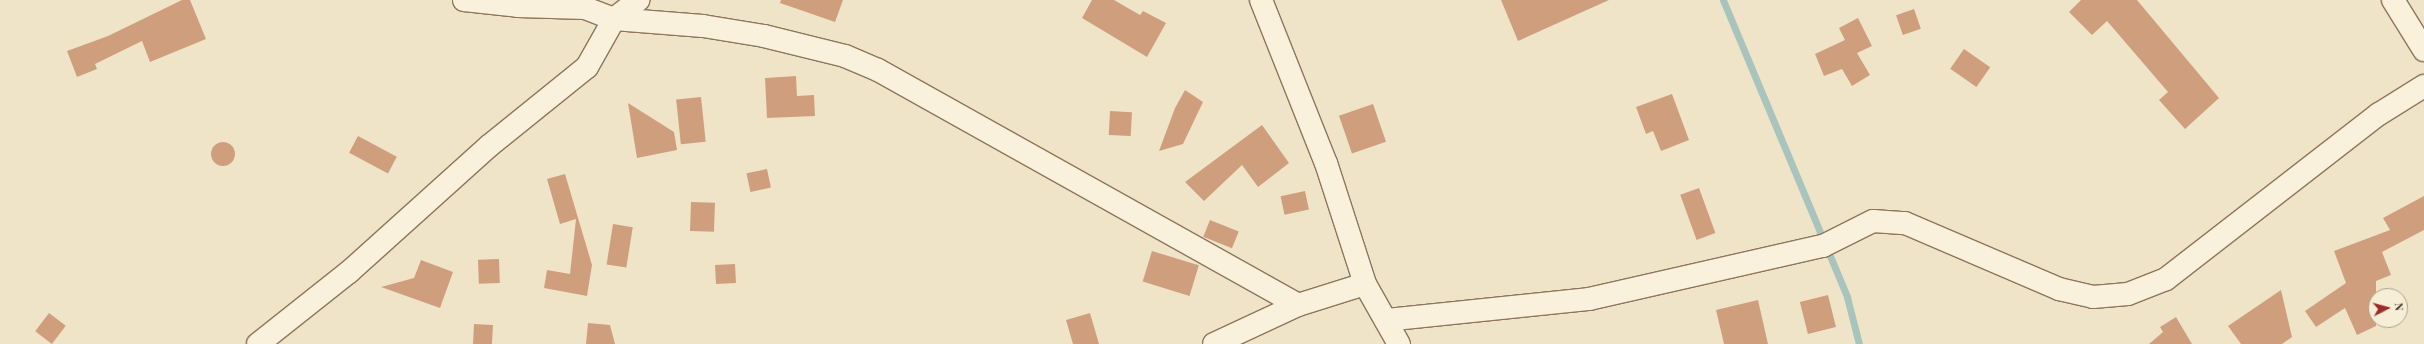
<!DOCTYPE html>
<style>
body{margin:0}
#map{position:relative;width:2424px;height:344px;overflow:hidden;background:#f0e4c8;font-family:"Playfair Display",serif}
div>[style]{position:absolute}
.stream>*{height:7px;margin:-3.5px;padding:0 3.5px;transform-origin:3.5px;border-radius:3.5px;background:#a9c4bc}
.building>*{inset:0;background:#cf9f7d;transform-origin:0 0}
.round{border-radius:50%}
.roads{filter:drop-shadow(1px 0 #8d765c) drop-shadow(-1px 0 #8d765c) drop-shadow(0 1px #8d765c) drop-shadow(0 -1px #8d765c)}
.minor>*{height:22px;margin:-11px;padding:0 11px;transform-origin:11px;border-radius:11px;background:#faf1dc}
span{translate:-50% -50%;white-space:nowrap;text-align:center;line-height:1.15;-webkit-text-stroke:3px #f7eed8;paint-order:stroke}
.north{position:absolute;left:2368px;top:288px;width:40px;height:40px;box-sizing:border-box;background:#f7eed8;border:1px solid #ada18e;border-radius:50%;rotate:84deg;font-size:11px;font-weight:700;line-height:16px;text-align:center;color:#3d2e20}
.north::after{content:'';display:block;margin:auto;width:14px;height:18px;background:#9e2a2b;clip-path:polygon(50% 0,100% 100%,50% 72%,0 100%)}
</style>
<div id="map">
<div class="stream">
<div style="left:1723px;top:0;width:322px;rotate:67.3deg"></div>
<div style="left:1847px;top:297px;width:49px;rotate:75.7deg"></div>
</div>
<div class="building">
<div style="clip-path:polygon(182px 0,190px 0,206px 39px,150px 62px,142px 41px,95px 64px,97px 69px,77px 77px,67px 51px,108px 36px)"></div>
<div style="clip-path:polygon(781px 0,843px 0,835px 22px,780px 3px)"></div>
<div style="clip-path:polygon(1092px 0,1114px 0,1140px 15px,1143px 11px,1166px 23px,1147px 57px,1082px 18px)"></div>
<div style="clip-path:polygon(1501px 0,1609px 0,1518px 41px)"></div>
<div style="clip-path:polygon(2081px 0,2137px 0,2219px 98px,2185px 129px,2159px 100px,2168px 92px,2107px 21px,2092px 35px,2069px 12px)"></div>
<div style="left:1914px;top:9px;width:21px;height:19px;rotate:71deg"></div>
<div style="clip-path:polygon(1858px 18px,1872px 46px,1857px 53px,1870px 75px,1852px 86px,1842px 69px,1824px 76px,1815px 54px,1845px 40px,1839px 28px)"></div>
<div style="left:1964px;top:49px;width:32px;height:24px;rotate:35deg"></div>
<div style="clip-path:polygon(796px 76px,797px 96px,814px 95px,815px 116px,767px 118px,765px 78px)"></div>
<div style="clip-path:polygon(1185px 90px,1203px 102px,1183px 144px,1159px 151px,1175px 108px)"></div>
<div style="clip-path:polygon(1672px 94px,1689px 140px,1661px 151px,1653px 131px,1646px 134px,1636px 107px)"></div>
<div style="left:701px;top:97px;width:45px;height:25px;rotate:84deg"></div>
<div style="clip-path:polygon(628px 103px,674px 132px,677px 150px,637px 158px)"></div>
<div style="left:1373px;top:104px;width:40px;height:36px;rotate:71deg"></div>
<div style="left:1110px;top:111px;width:22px;height:24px;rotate:3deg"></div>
<div style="clip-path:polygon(1262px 125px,1289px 163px,1258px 187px,1242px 165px,1204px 201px,1185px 182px)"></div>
<div style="left:358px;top:136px;width:44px;height:19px;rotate:28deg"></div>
<div class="round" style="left:211px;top:142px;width:24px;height:24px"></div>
<div style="left:767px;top:169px;width:19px;height:21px;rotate:78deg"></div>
<div style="clip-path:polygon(565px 174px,592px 265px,587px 296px,544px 288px,547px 270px,570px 274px,576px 219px,560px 224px,547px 179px)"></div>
<div style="left:1699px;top:188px;width:48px;height:20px;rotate:70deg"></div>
<div style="left:1305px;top:191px;width:19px;height:25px;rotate:78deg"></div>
<div style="clip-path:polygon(2424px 196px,2424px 230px,2382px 252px,2391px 275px,2376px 281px,2376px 326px,2357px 335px,2345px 308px,2316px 327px,2305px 311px,2346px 283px,2334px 251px,2390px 230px,2383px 218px)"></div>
<div style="left:691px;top:202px;width:24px;height:29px;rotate:2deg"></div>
<div style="left:1210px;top:220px;width:31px;height:18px;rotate:22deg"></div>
<div style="left:613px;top:224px;width:20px;height:41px;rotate:9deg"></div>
<div style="left:1152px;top:251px;width:49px;height:32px;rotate:17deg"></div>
<div style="left:499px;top:259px;width:24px;height:21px;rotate:88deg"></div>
<div style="clip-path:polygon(421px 260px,453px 272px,440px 308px,381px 287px,414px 278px)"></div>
<div style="left:735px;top:264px;width:19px;height:20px;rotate:87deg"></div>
<div style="clip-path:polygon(2281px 290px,2292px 337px,2282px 344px,2241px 344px,2228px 326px)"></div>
<div style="left:1828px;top:295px;width:33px;height:29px;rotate:76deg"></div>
<div style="clip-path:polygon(1758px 300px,1768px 344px,1724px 344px,1716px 310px)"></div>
<div style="left:49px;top:313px;width:21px;height:23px;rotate:37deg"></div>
<div style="clip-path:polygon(1090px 313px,1099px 344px,1073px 344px,1066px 320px)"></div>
<div style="clip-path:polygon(2176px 317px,2192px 344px,2149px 344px,2163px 332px,2160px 327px)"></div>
<div style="clip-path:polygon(588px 323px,610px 325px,615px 344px,586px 344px)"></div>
<div style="left:474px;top:324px;width:19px;height:20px;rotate:3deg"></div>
</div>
<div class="roads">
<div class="minor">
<div style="left:464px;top:0;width:54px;rotate:6.3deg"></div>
<div style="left:518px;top:6px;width:67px;rotate:1.7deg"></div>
<div style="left:585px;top:8px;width:31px;rotate:21deg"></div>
<div style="left:614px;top:19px;width:89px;rotate:4.5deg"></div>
<div style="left:703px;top:26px;width:62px;rotate:9.3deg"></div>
<div style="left:764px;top:36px;width:83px;rotate:13.9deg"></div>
<div style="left:845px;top:56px;width:36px;rotate:23deg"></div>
<div style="left:878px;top:70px;width:481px;rotate:29.2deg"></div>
<div style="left:1261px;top:0;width:175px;rotate:68.3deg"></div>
<div style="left:1326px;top:163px;width:127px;rotate:72.1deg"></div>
<div style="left:1365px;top:284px;width:69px;rotate:60.5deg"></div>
<div style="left:2393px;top:0;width:59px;rotate:58.2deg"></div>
<div style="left:1386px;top:320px;width:204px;rotate:-5.9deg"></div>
<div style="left:1589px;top:299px;width:240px;rotate:-12.8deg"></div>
<div style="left:1823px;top:246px;width:56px;rotate:-26.6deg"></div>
<div style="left:1873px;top:221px;width:32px;rotate:4deg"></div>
<div style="left:1905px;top:223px;width:168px;rotate:23.2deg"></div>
<div style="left:2059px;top:289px;width:35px;rotate:13deg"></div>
<div style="left:2093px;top:297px;width:35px;rotate:-5deg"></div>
<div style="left:2128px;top:294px;width:41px;rotate:-21.5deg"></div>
<div style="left:2166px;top:279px;width:269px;rotate:-37.8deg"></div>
<div style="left:2379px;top:114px;width:53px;rotate:-31.9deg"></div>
<div style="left:258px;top:344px;width:116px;rotate:-38.4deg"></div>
<div style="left:349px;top:272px;width:188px;rotate:-42deg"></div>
<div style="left:489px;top:146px;width:126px;rotate:-38.9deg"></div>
<div style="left:587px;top:67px;width:55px;rotate:-60.6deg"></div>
<div style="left:614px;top:19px;width:31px;rotate:-38deg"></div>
<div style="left:1214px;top:344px;width:93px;rotate:-24.9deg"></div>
<div style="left:1298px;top:305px;width:70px;rotate:-17.4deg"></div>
</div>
</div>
<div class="north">N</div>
</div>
